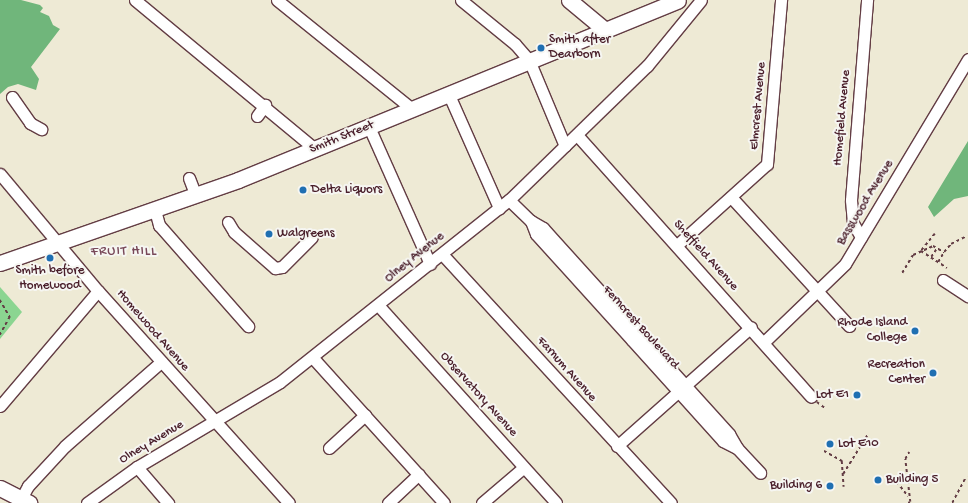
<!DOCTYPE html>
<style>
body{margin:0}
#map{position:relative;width:968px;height:503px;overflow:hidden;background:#eeead5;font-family:"Gochi Hand",sans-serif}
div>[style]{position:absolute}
.green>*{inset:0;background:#8bd591}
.forest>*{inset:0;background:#70b67b}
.path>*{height:1.5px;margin-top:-0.75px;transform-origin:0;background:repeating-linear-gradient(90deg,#633d44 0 3px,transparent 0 6px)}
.roads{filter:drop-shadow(1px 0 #633d44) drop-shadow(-1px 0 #633d44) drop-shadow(0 1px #633d44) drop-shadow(0 -1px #633d44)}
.minor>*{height:11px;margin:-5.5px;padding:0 5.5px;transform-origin:5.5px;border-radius:5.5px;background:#fff}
.major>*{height:15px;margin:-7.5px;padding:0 7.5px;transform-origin:7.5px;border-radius:7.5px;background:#fff}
.dots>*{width:11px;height:11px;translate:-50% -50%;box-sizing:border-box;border:2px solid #f6f6f2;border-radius:50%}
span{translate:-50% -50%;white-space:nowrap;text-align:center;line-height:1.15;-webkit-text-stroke:4px #f6f6f2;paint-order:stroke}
.poi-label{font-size:13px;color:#4a1f2b}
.left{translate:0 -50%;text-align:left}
.right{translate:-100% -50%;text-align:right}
.street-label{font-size:13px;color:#4a1f2b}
.neighbourhood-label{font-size:14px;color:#784858;letter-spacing:1px}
</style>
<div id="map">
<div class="green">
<div style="clip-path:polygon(0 287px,22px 312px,0 339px)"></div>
</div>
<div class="forest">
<div style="clip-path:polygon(0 0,21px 0,40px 5px,43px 8px,40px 12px,49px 16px,53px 25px,60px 29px,31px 67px,39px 79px,36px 90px,18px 84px,8px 87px,0 94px)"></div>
<div style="clip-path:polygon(968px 141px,968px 196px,954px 199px,934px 217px,928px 207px)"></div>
</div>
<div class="path">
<div style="left:935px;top:234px;width:22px;rotate:129deg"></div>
<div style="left:921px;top:251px;width:31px;rotate:33deg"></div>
<div style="left:931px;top:257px;width:11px;rotate:-56deg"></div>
<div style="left:938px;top:262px;width:12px;rotate:-59deg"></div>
<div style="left:902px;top:273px;width:21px;rotate:-59deg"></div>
<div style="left:913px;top:255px;width:22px;rotate:-24deg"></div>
<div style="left:933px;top:246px;width:13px;rotate:29deg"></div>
<div style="left:944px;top:252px;width:11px;rotate:-49deg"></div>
<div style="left:951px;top:244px;width:18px;rotate:-27deg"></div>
<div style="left:0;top:300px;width:20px;rotate:60deg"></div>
<div style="left:10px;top:317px;width:21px;rotate:119deg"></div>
<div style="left:817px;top:402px;width:10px;rotate:37deg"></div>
<div style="left:824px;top:451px;width:21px;rotate:29deg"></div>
<div style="left:842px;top:461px;width:26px;rotate:86deg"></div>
<div style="left:843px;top:474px;width:47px;rotate:-58deg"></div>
<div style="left:887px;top:479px;width:10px;rotate:17deg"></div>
<div style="left:897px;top:482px;width:18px;rotate:52deg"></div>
<div style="left:908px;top:503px;width:2px;rotate:-27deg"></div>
<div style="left:910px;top:502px;width:43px;rotate:-96.6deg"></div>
<div style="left:905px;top:459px;width:8px;rotate:-60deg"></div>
<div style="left:952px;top:503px;width:30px;rotate:-62deg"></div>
</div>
<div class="roads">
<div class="minor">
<div style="left:135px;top:0;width:234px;rotate:39.6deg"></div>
<div style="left:277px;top:0;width:174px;rotate:38.9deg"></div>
<div style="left:461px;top:0;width:70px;rotate:39.2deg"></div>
<div style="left:515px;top:44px;width:21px;rotate:49deg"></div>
<div style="left:529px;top:60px;width:93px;rotate:67.3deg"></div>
<div style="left:449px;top:95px;width:124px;rotate:66.1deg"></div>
<div style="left:12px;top:97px;width:32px;rotate:55deg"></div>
<div style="left:30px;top:123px;width:13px;rotate:29deg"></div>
<div style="left:257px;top:116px;width:14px;rotate:-54deg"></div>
<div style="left:369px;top:127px;width:150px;rotate:66deg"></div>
<div style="left:577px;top:135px;width:351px;rotate:48.2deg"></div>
<div style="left:0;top:174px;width:153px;rotate:50.1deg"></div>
<div style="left:98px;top:291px;width:285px;rotate:48deg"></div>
<div style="left:189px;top:178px;width:19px;rotate:69deg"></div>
<div style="left:731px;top:197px;width:175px;rotate:47.5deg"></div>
<div style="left:509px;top:200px;width:30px;rotate:44deg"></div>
<div style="left:531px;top:221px;width:14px;rotate:30deg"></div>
<div style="left:543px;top:228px;width:278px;rotate:47.9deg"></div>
<div style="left:729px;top:434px;width:16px;rotate:60deg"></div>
<div style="left:737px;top:448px;width:34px;rotate:47deg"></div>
<div style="left:155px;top:210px;width:16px;rotate:75deg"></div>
<div style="left:159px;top:225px;width:135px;rotate:48.6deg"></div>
<div style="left:531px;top:221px;width:14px;rotate:69deg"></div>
<div style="left:536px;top:234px;width:143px;rotate:47.8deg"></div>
<div style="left:632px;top:340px;width:136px;rotate:48deg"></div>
<div style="left:723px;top:441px;width:16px;rotate:27deg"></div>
<div style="left:228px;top:222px;width:12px;rotate:59deg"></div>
<div style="left:234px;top:232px;width:55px;rotate:41.3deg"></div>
<div style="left:275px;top:268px;width:7px;rotate:-8deg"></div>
<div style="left:282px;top:267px;width:42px;rotate:-45deg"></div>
<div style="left:861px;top:237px;width:16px;rotate:-120deg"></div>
<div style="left:853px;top:223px;width:23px;rotate:-95deg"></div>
<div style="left:851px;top:200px;width:201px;rotate:-85.4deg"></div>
<div style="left:677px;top:245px;width:121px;rotate:-42deg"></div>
<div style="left:767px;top:164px;width:165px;rotate:-85.1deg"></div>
<div style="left:442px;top:254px;width:338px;rotate:47.4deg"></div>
<div style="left:943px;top:280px;width:30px;rotate:33deg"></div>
<div style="left:378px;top:305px;width:266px;rotate:48deg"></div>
<div style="left:764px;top:342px;width:112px;rotate:-43.9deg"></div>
<div style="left:845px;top:264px;width:239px;rotate:-59deg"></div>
<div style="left:313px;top:358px;width:195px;rotate:47.9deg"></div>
<div style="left:0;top:406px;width:151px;rotate:-49.6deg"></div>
<div style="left:617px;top:446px;width:179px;rotate:-41.6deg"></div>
<div style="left:329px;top:448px;width:49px;rotate:-42.5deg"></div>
<div style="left:137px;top:467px;width:48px;rotate:49.3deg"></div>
<div style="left:21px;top:499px;width:15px;rotate:-62deg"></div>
<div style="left:28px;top:486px;width:54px;rotate:-47.2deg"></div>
<div style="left:65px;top:446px;width:128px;rotate:-41.2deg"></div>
<div style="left:87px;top:503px;width:62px;rotate:-35.8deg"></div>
<div style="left:137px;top:467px;width:166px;rotate:-30.7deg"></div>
<div style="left:280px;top:382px;width:293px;rotate:-38.5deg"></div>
<div style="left:509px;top:200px;width:192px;rotate:-44.2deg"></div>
<div style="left:647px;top:66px;width:85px;rotate:-50.7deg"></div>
<div style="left:388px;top:503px;width:42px;rotate:-43.1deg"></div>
<div style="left:482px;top:503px;width:54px;rotate:-40.5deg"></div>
</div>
<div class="major">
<div style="left:569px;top:0;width:47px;rotate:39.8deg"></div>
<div style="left:0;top:263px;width:252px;rotate:-19.2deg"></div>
<div style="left:238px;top:180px;width:475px;rotate:-22.2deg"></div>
<div style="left:0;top:488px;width:33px;rotate:27deg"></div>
</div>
</div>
<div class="dots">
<div style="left:541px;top:48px;background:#1f6fb2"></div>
<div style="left:303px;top:190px;background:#1f6fb2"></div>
<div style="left:269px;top:234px;background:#1f6fb2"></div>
<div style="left:50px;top:258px;background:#1f6fb2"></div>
<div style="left:915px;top:331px;background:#1f6fb2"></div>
<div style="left:933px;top:373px;background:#1f6fb2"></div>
<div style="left:857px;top:395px;background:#1f6fb2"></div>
<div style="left:830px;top:444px;background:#1f6fb2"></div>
<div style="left:878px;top:480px;background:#1f6fb2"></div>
<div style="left:830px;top:486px;background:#1f6fb2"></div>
</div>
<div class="poi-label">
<span class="left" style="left:549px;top:48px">Smith after<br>Dearborn</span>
<span class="left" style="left:311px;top:190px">Delta Liquors</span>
<span class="left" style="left:277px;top:234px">Walgreens</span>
<span style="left:50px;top:279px">Smith before<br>Homewood</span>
<span class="right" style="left:907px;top:331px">Rhode Island<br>College</span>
<span class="right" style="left:925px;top:373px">Recreation<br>Center</span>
<span class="right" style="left:849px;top:395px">Lot E1</span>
<span class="left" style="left:838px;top:444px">Lot E10</span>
<span class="left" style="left:886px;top:480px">Building 5</span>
<span class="right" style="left:822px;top:486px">Building 6</span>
</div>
<div class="street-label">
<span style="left:759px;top:106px;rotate:-85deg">Elmcrest Avenue</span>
<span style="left:843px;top:118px;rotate:-85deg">Homefield Avenue</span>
<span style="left:342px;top:138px;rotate:-22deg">Smith Street</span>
<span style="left:866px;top:203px;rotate:-59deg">Basswood Avenue</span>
<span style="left:705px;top:256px;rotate:48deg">Sheffield Avenue</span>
<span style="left:415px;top:258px;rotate:-39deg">Olney Avenue</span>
<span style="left:640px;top:328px;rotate:48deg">Ferncrest Boulevard</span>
<span style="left:152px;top:331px;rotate:49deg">Homewood Avenue</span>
<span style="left:566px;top:370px;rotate:48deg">Farnum Avenue</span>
<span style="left:478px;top:395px;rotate:48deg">Observatory Avenue</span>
<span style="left:152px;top:443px;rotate:-31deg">Olney Avenue</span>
</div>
<div class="neighbourhood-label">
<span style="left:124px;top:252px">FRUIT HILL</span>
</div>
</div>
